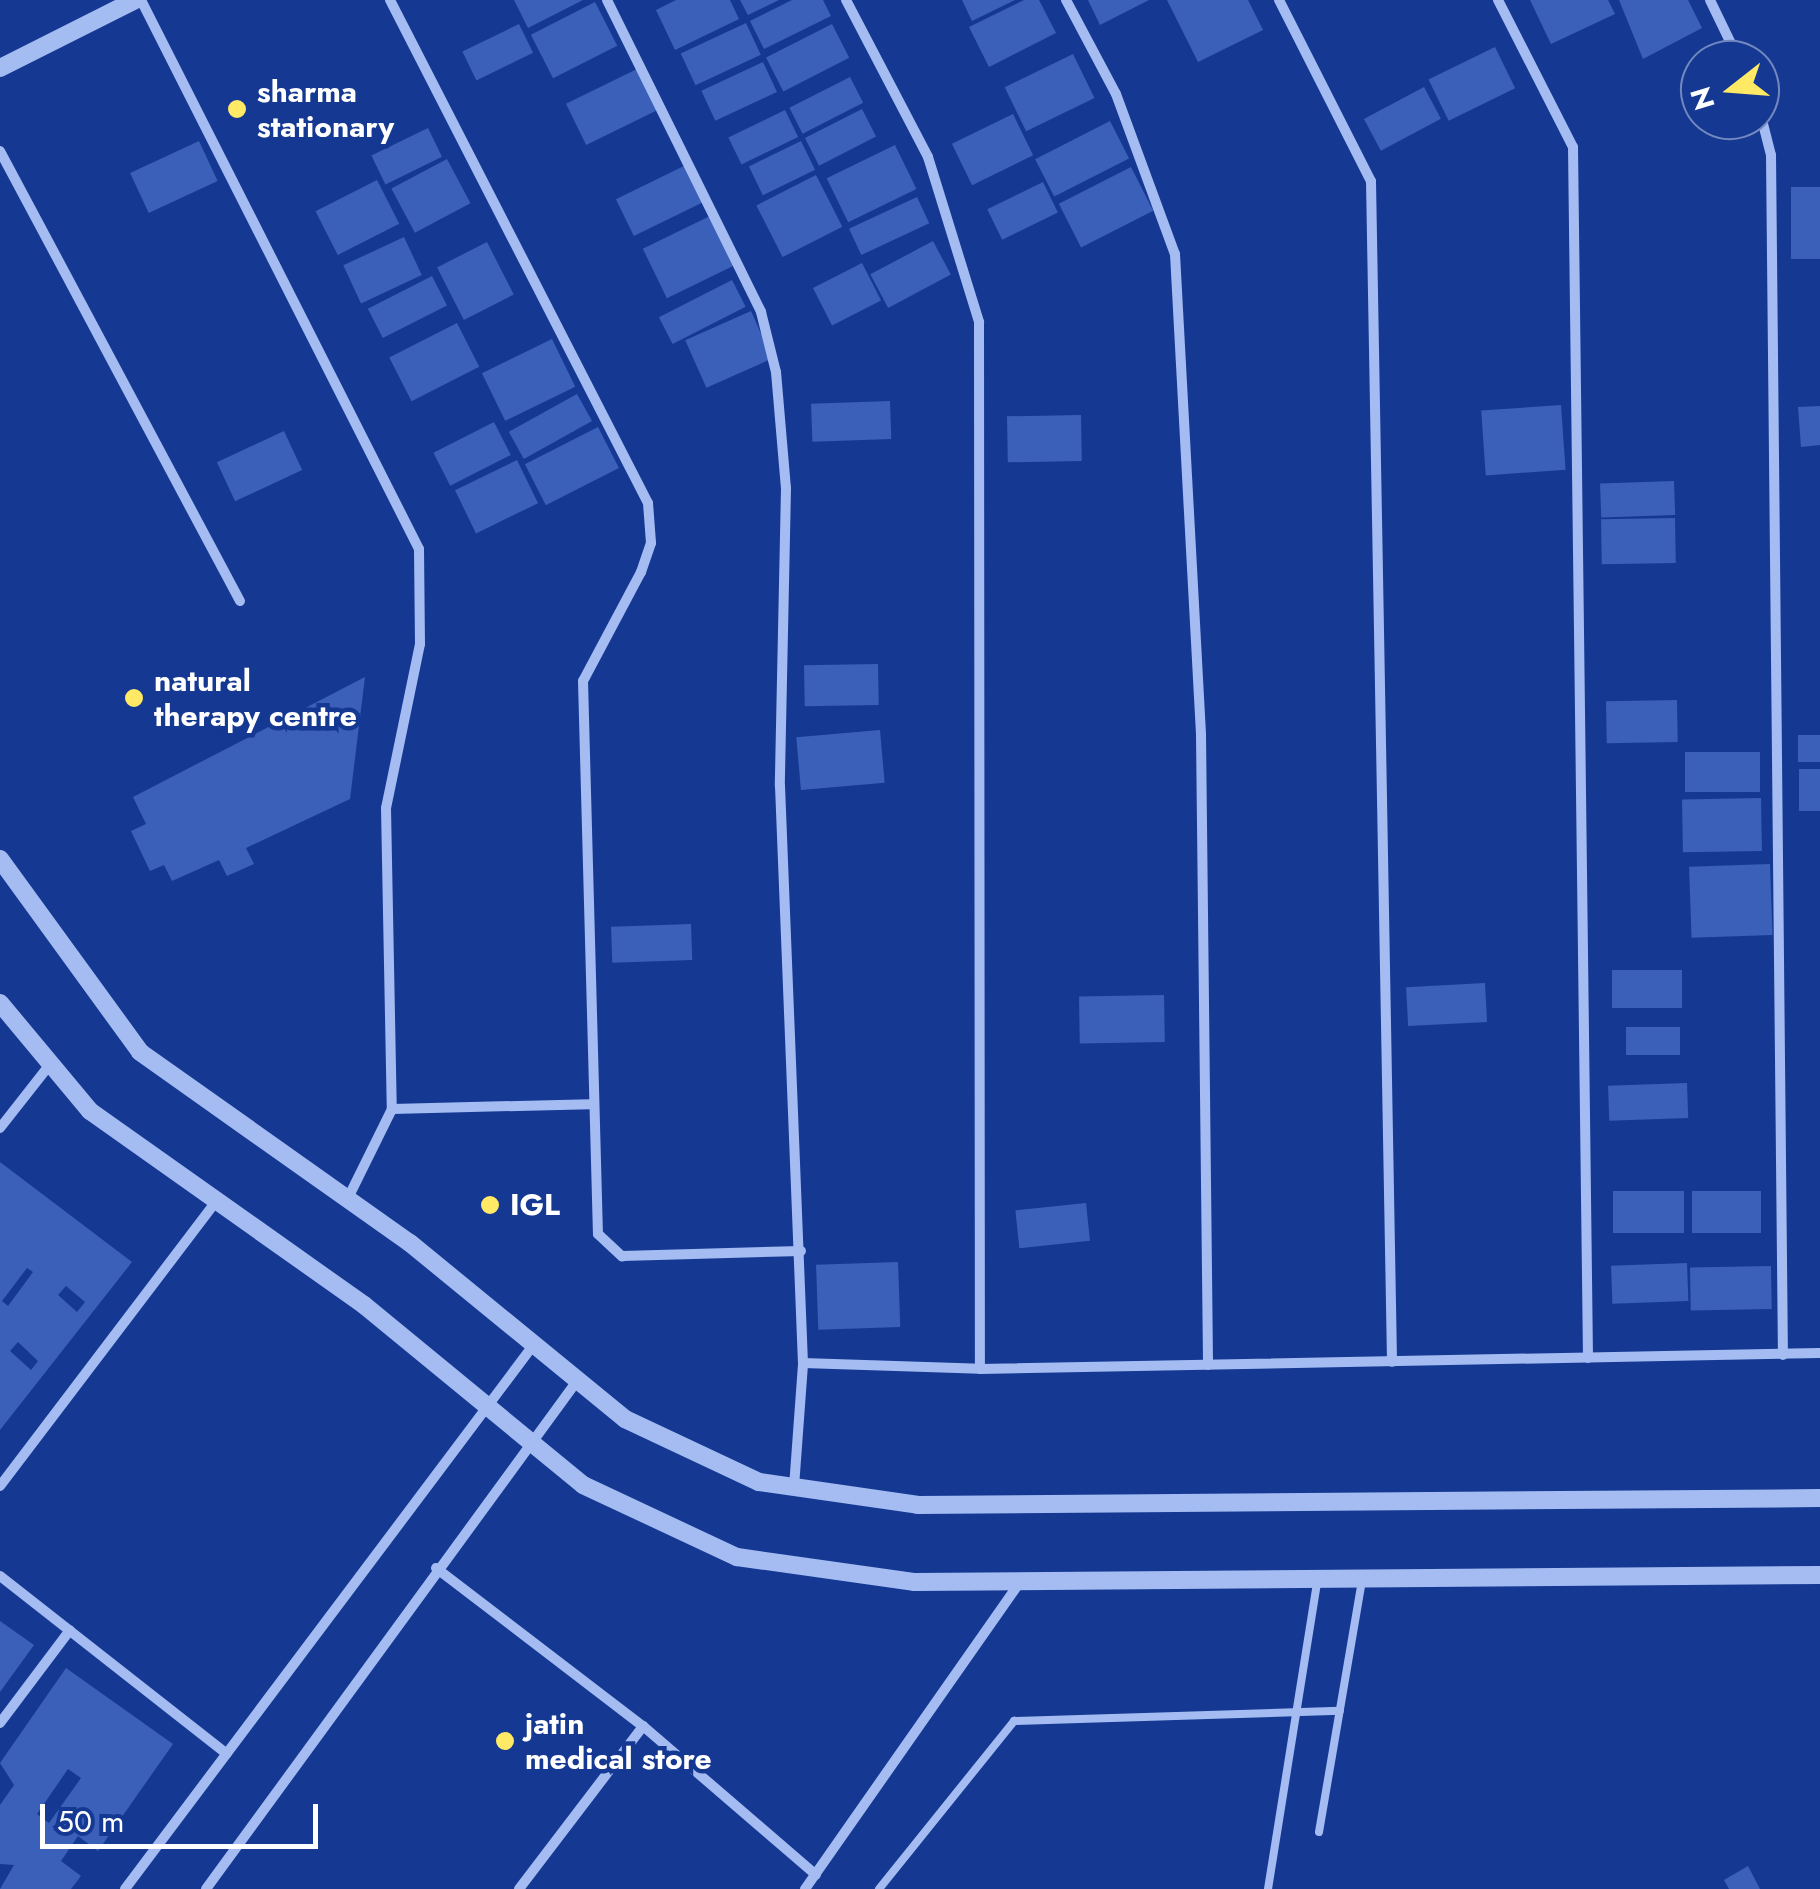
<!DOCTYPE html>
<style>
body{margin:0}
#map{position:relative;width:1820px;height:1889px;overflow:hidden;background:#153993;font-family:Jost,sans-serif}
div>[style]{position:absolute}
.building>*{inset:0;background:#3a60ba;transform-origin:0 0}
.service>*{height:8px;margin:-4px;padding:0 4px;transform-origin:4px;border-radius:4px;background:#a4bcf1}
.minor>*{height:10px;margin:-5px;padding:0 5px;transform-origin:5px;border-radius:5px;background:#a4bcf1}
.tertiary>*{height:18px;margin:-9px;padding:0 9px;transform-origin:9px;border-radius:9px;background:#a4bcf1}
.dots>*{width:28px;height:28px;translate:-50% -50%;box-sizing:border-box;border:5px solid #153993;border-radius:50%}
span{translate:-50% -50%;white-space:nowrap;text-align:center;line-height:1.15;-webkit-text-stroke:9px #153993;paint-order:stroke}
.poi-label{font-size:30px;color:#fff;font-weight:700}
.left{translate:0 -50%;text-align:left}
.north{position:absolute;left:1680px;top:40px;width:100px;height:100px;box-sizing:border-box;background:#153993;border:2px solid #7388be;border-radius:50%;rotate:253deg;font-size:28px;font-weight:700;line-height:40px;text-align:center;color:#fff}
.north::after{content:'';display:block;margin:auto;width:35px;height:45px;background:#ffe965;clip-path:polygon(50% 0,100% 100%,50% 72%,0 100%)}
.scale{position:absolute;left:40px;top:1804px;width:278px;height:45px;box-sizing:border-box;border:5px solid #fff;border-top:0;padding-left:12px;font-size:30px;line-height:35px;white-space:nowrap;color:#fff;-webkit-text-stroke:8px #153993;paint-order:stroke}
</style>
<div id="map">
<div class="building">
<div style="clip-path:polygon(514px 0,583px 0,528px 28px)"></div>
<div style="clip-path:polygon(676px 0,730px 0,739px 19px,675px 50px,656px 10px)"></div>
<div style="clip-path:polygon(740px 0,779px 0,748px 15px)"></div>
<div style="clip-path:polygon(792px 0,823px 0,831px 16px,764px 49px,750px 21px)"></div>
<div style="clip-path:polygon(962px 0,1015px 0,972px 21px)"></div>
<div style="clip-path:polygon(1024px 0,1039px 0,1056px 33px,989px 67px,969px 27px)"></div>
<div style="clip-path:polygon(1088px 0,1149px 0,1100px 25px)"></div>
<div style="clip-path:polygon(1167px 0,1248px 0,1263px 30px,1198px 62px)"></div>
<div style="clip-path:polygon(1530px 0,1608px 0,1615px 14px,1551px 44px)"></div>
<div style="clip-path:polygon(1619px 0,1688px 0,1702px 28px,1643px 59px)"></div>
<div style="left:595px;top:2px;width:49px;height:72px;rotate:63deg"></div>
<div style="left:746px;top:23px;width:35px;height:72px;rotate:65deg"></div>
<div style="left:519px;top:24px;width:32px;height:63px;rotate:64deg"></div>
<div style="left:832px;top:24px;width:38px;height:74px;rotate:63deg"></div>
<div style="left:1495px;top:47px;width:46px;height:74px;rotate:64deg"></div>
<div style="left:1073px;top:54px;width:49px;height:76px;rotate:64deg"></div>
<div style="left:763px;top:62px;width:33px;height:68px;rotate:65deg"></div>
<div style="left:637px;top:69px;width:46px;height:79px;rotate:64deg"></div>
<div style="left:850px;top:77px;width:29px;height:68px;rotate:63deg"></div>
<div style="left:1424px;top:87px;width:36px;height:68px;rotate:62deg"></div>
<div style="left:862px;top:109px;width:31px;height:64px;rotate:63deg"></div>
<div style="left:785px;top:110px;width:30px;height:63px;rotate:64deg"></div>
<div style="left:1013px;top:114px;width:46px;height:68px;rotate:64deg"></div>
<div style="left:1110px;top:121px;width:42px;height:84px;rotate:63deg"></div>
<div style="left:428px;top:128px;width:32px;height:63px;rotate:64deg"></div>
<div style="left:199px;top:141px;width:44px;height:76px;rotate:65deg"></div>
<div style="left:801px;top:141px;width:32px;height:58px;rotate:64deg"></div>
<div style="left:895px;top:145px;width:49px;height:76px;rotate:64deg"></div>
<div style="left:447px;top:159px;width:50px;height:63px;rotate:62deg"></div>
<div style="left:686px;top:165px;width:41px;height:78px;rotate:64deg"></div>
<div style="left:1131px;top:167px;width:49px;height:81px;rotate:63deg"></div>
<div style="left:816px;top:175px;width:58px;height:67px;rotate:63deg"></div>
<div style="left:377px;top:180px;width:49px;height:69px;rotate:63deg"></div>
<div style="left:1043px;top:182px;width:34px;height:62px;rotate:64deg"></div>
<div style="left:1820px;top:187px;width:72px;height:29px;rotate:90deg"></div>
<div style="left:917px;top:197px;width:29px;height:75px;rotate:65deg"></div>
<div style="left:712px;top:215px;width:55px;height:77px;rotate:64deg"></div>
<div style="left:404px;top:237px;width:42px;height:67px;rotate:65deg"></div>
<div style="left:933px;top:241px;width:38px;height:71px;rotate:62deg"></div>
<div style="left:487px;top:242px;width:59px;height:56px;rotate:63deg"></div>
<div style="left:862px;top:263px;width:42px;height:55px;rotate:63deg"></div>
<div style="left:432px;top:276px;width:33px;height:72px;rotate:63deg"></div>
<div style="left:732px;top:280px;width:30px;height:82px;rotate:63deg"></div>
<div style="left:751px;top:311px;width:52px;height:72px;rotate:66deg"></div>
<div style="left:457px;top:323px;width:49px;height:76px;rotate:63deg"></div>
<div style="left:552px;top:339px;width:53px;height:78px;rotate:64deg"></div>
<div style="left:577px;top:394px;width:31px;height:78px;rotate:61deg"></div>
<div style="left:890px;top:401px;width:38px;height:79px;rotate:88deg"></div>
<div style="left:1561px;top:405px;width:65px;height:80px;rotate:86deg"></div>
<div style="clip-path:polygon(1820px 406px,1820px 445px,1801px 447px,1798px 407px)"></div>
<div style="left:1081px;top:415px;width:46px;height:74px;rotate:89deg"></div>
<div style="left:494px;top:422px;width:37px;height:68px;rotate:63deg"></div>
<div style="left:598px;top:427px;width:46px;height:82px;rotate:63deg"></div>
<div style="left:284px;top:431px;width:43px;height:74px;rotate:65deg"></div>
<div style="left:517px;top:460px;width:48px;height:69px;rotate:64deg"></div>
<div style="left:1674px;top:481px;width:34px;height:74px;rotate:88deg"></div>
<div style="left:1675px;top:518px;width:45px;height:74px;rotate:89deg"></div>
<div style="left:878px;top:664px;width:41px;height:74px;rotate:89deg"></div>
<div style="clip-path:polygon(365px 677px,350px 799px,246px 848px,254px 864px,227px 876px,219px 860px,172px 881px,164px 865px,150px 871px,131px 831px,146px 824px,133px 797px)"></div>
<div style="left:1677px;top:700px;width:42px;height:71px;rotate:89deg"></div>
<div style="left:880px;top:730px;width:53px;height:84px;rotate:85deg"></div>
<div style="left:1820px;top:735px;width:27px;height:22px;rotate:90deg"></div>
<div style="left:1760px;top:752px;width:40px;height:75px;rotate:90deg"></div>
<div style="left:1820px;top:769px;width:42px;height:21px;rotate:90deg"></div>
<div style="left:1761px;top:798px;width:53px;height:79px;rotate:89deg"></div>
<div style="left:1770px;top:864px;width:71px;height:81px;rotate:88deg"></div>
<div style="left:691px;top:924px;width:36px;height:80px;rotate:88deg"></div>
<div style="left:1612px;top:970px;width:70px;height:38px"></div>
<div style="left:1485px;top:983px;width:39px;height:79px;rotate:87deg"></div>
<div style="left:1164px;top:995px;width:47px;height:85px;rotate:89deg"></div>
<div style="left:1626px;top:1027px;width:54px;height:28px"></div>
<div style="left:1687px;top:1083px;width:35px;height:79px;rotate:88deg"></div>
<div style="clip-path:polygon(evenodd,0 1162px,132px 1262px,0 1430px,0 1162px,27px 1268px,33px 1272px,8px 1306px,2px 1301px,27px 1268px,0 1162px,66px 1286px,85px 1302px,77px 1312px,58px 1295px,66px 1286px,0 1162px,18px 1342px,38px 1361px,31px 1370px,10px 1351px,18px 1342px)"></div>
<div style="left:1684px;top:1191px;width:42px;height:71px;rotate:90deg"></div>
<div style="left:1761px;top:1191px;width:42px;height:69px;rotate:90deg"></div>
<div style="left:1086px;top:1203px;width:38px;height:71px;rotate:84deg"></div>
<div style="left:898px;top:1262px;width:65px;height:82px;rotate:88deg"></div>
<div style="left:1687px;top:1263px;width:38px;height:76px;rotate:88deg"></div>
<div style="left:1771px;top:1266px;width:43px;height:81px;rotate:89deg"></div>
<div style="clip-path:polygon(0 1621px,34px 1645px,0 1692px)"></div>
<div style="clip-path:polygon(evenodd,66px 1668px,173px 1744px,98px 1851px,78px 1836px,61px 1861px,81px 1876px,71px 1889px,0 1889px,14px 1865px,0 1864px,0 1805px,14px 1785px,0 1763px,66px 1668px,68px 1769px,81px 1778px,49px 1823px,37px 1814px,68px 1769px)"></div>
<div style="clip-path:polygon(1748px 1866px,1760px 1889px,1729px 1889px,1724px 1880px)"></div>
</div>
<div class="service">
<div style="left:1319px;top:1832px;width:255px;rotate:-80.3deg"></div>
<div style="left:879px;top:1889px;width:216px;rotate:-51.2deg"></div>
<div style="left:1014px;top:1721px;width:326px;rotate:-1.8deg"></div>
<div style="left:1268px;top:1889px;width:315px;rotate:-80.9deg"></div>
</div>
<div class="minor">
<div style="left:141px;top:0;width:615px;rotate:63.14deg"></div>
<div style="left:419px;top:549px;width:95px;rotate:89.4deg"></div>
<div style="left:420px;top:644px;width:167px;rotate:101.7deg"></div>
<div style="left:386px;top:808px;width:301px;rotate:88.9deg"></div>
<div style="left:392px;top:1109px;width:102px;rotate:116.3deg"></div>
<div style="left:390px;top:0;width:565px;rotate:62.85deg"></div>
<div style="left:648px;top:503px;width:40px;rotate:85.7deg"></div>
<div style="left:651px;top:543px;width:31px;rotate:109deg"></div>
<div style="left:641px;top:572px;width:123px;rotate:118deg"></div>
<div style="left:583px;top:681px;width:553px;rotate:88.45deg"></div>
<div style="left:598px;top:1234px;width:33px;rotate:43deg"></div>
<div style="left:622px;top:1256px;width:179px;rotate:-1.6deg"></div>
<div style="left:607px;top:0;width:348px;rotate:63.7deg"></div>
<div style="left:761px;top:312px;width:62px;rotate:76deg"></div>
<div style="left:776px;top:372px;width:116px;rotate:85.1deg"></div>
<div style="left:786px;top:488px;width:298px;rotate:91.2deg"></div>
<div style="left:780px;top:786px;width:577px;rotate:87.72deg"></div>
<div style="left:803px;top:1363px;width:177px;rotate:1.9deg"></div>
<div style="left:980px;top:1369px;width:840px;rotate:-1.09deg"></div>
<div style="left:846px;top:0;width:177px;rotate:62.4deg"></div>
<div style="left:928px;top:157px;width:173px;rotate:72.8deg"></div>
<div style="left:979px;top:322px;width:1047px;rotate:89.95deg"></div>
<div style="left:1066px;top:0;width:106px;rotate:62deg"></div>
<div style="left:1116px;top:94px;width:171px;rotate:69.8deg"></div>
<div style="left:1175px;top:254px;width:482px;rotate:86.9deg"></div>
<div style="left:1201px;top:735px;width:630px;rotate:89.36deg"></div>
<div style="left:1279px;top:0;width:203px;rotate:63.1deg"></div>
<div style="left:1371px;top:181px;width:1181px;rotate:88.98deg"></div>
<div style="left:1498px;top:0;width:165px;rotate:63deg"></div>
<div style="left:1573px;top:147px;width:1211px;rotate:89.29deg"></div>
<div style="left:1710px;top:0;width:67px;rotate:64.2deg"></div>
<div style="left:1760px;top:112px;width:44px;rotate:75.7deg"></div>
<div style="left:1771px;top:155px;width:1200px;rotate:89.43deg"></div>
<div style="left:0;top:151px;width:510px;rotate:61.93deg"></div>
<div style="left:392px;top:1109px;width:198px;rotate:-1.4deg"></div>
<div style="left:0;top:1128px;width:78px;rotate:-51.8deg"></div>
<div style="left:0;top:1486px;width:355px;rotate:-52.8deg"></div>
<div style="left:794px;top:1487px;width:124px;rotate:-85.8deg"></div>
<div style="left:436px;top:1568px;width:260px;rotate:37.4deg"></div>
<div style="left:643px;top:1726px;width:228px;rotate:40.7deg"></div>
<div style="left:0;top:1576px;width:288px;rotate:38.1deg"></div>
<div style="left:0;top:1723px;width:116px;rotate:-53deg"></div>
<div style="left:125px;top:1889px;width:683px;rotate:-53.1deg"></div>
<div style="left:206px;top:1889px;width:629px;rotate:-53.86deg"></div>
<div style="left:519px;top:1889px;width:205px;rotate:-52.7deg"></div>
<div style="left:805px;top:1889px;width:376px;rotate:-55deg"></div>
</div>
<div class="tertiary">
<div style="left:0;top:68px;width:151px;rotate:-26.7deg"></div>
<div style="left:0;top:859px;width:238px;rotate:54deg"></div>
<div style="left:140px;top:1052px;width:331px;rotate:35.3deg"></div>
<div style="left:410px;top:1243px;width:278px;rotate:39.3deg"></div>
<div style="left:625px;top:1419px;width:148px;rotate:25.2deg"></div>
<div style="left:759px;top:1482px;width:161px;rotate:8.2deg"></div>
<div style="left:918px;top:1505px;width:902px;rotate:-0.44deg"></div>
<div style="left:0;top:1003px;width:141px;rotate:50.2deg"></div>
<div style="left:90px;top:1111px;width:336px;rotate:35.3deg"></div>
<div style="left:364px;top:1305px;width:283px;rotate:39.4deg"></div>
<div style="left:583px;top:1485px;width:170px;rotate:25.1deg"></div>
<div style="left:737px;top:1557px;width:180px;rotate:8deg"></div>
<div style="left:915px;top:1582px;width:905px;rotate:-0.44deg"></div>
</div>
<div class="dots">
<div style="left:237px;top:109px;background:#ffe965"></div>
<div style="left:134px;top:698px;background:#ffe965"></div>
<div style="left:490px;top:1205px;background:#ffe965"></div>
<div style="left:505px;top:1741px;background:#ffe965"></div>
</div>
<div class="poi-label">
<span class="left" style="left:257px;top:109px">sharma<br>stationary</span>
<span class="left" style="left:154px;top:698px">natural<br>therapy centre</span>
<span class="left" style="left:510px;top:1205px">IGL</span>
<span class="left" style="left:525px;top:1741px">jatin<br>medical store</span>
</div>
<div class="north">N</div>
<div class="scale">50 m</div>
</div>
